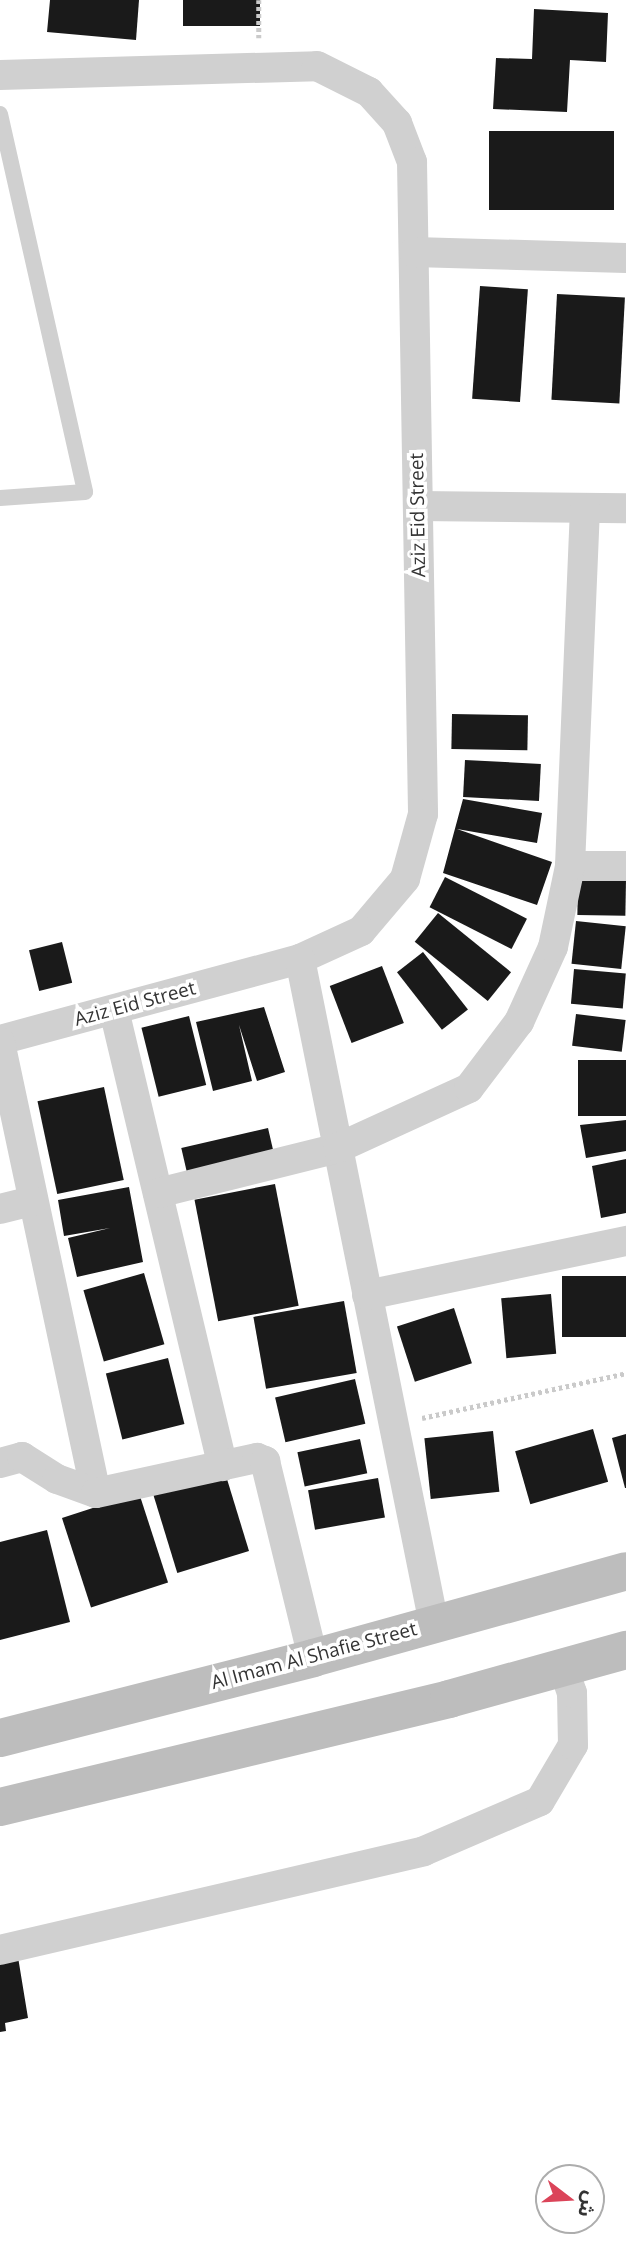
<!DOCTYPE html>
<meta charset="utf-8">
<style>
body{margin:0}
#map{position:relative;width:626px;height:2255px;overflow:hidden;background:#fff;font-family:"Open Sans","Noto Sans Arabic",sans-serif}
div>[style]{position:absolute}
.building>*{inset:0;background:#1a1a1a;transform-origin:0 0}
.path>*{height:4.5px;margin-top:-2.25px;transform-origin:0;background:repeating-linear-gradient(90deg,#cacaca 0 3.5px,transparent 0 7px)}
.lane>*{height:16px;margin:-8px;padding:0 8px;transform-origin:8px;border-radius:8px;background:#d0d0d0}
.street>*{height:30px;margin:-15px;padding:0 15px;transform-origin:15px;border-radius:15px;background:#d0d0d0}
.secondary>*{height:38px;margin:-19px;padding:0 19px;transform-origin:19px;border-radius:19px;background:#bdbdbd}
span{translate:-50% -50%;white-space:nowrap;text-align:center;line-height:1.15;-webkit-text-stroke:7px #fff;paint-order:stroke}
.street-label{font-size:19px;color:#333}
.north{position:absolute;left:535px;top:2164px;width:70px;height:70px;box-sizing:border-box;background:#fff;border:2px solid #adadad;border-radius:50%;rotate:107deg;font-size:19px;font-weight:700;line-height:28px;text-align:center;color:#333}
.north::after{content:'';display:block;margin:auto;width:24px;height:32px;background:#db4459;clip-path:polygon(50% 0,100% 100%,50% 72%,0 100%)}
</style>
<div id="map">
<div class="building">
<div style="clip-path:polygon(50px 0,139px 0,136px 40px,47px 32px)"></div>
<div style="left:183px;top:0;width:77px;height:26px"></div>
<div style="clip-path:polygon(534px 9px,608px 13px,606px 62px,570px 60px,567px 112px,493px 109px,496px 58px,532px 59px)"></div>
<div style="left:489px;top:131px;width:125px;height:79px"></div>
<div style="left:480px;top:286px;width:48px;height:113px;rotate:4deg"></div>
<div style="left:557px;top:294px;width:68px;height:106px;rotate:3deg"></div>
<div style="left:452px;top:714px;width:76px;height:35px;rotate:1deg"></div>
<div style="left:465px;top:760px;width:76px;height:37px;rotate:3deg"></div>
<div style="clip-path:polygon(463px 799px,542px 813px,537px 843px,457px 829px,552px 862px,537px 905px,443px 873px)"></div>
<div style="left:445px;top:877px;width:92px;height:34px;rotate:27deg"></div>
<div style="left:578px;top:879px;width:48px;height:36px;rotate:1deg"></div>
<div style="left:438px;top:913px;width:94px;height:37px;rotate:39deg"></div>
<div style="left:576px;top:921px;width:50px;height:43px;rotate:6deg"></div>
<div style="left:62px;top:942px;width:42px;height:34px;rotate:76deg"></div>
<div style="left:423px;top:952px;width:73px;height:33px;rotate:52deg"></div>
<div style="left:382px;top:966px;width:61px;height:56px;rotate:69deg"></div>
<div style="left:574px;top:969px;width:52px;height:35px;rotate:5deg"></div>
<div style="clip-path:polygon(264px 1007px,285px 1072px,257px 1081px,239px 1025px,252px 1081px,213px 1091px,196px 1022px)"></div>
<div style="left:576px;top:1014px;width:50px;height:32px;rotate:7deg"></div>
<div style="left:189px;top:1016px;width:71px;height:49px;rotate:76deg"></div>
<div style="left:626px;top:1060px;width:56px;height:48px;rotate:90deg"></div>
<div style="left:104px;top:1087px;width:95px;height:68px;rotate:78deg"></div>
<div style="clip-path:polygon(626px 1120px,626px 1151px,586px 1158px,580px 1125px)"></div>
<div style="left:268px;top:1128px;width:45px;height:89px;rotate:77deg"></div>
<div style="clip-path:polygon(626px 1159px,626px 1213px,601px 1218px,592px 1166px)"></div>
<div style="left:275px;top:1184px;width:124px;height:82px;rotate:79deg"></div>
<div style="clip-path:polygon(129px 1187px,143px 1262px,77px 1277px,68px 1238px,110px 1228px,64px 1236px,58px 1200px)"></div>
<div style="left:144px;top:1273px;width:74px;height:63px;rotate:74deg"></div>
<div style="left:626px;top:1276px;width:61px;height:64px;rotate:90deg"></div>
<div style="left:551px;top:1294px;width:60px;height:50px;rotate:85deg"></div>
<div style="left:344px;top:1301px;width:73px;height:92px;rotate:80deg"></div>
<div style="left:454px;top:1308px;width:58px;height:60px;rotate:72deg"></div>
<div style="left:168px;top:1358px;width:68px;height:64px;rotate:76deg"></div>
<div style="left:355px;top:1379px;width:46px;height:82px;rotate:77deg"></div>
<div style="left:593px;top:1429px;width:55px;height:81px;rotate:74deg"></div>
<div style="left:493px;top:1431px;width:61px;height:69px;rotate:84deg"></div>
<div style="clip-path:polygon(626px 1434px,626px 1488px,625px 1488px,612px 1438px)"></div>
<div style="left:360px;top:1439px;width:35px;height:64px;rotate:78deg"></div>
<div style="left:223px;top:1466px;width:89px;height:75px;rotate:73deg"></div>
<div style="left:378px;top:1478px;width:40px;height:71px;rotate:80deg"></div>
<div style="left:139px;top:1493px;width:94px;height:81px;rotate:72deg"></div>
<div style="clip-path:polygon(47px 1530px,70px 1622px,0 1640px,0 1542px)"></div>
<div style="clip-path:polygon(18px 1957px,28px 2018px,5px 2023px,6px 2031px,0 2032px,0 1960px)"></div>
</div>
<div class="path">
<div style="left:259px;top:0;width:38px;rotate:90deg"></div>
<div style="left:422px;top:1418px;width:209px;rotate:-12.4deg"></div>
</div>
<div class="lane">
<div style="left:0;top:114px;width:387px;rotate:77.3deg"></div>
<div style="left:85px;top:492px;width:85px;rotate:176deg"></div>
</div>
<div class="street">
<div style="left:0;top:75px;width:317px;rotate:-1.6deg"></div>
<div style="left:317px;top:66px;width:58px;rotate:26.6deg"></div>
<div style="left:369px;top:92px;width:42px;rotate:47.9deg"></div>
<div style="left:397px;top:123px;width:42px;rotate:69deg"></div>
<div style="left:412px;top:162px;width:652px;rotate:89.03deg"></div>
<div style="left:423px;top:814px;width:67px;rotate:105.5deg"></div>
<div style="left:405px;top:879px;width:68px;rotate:130.2deg"></div>
<div style="left:361px;top:931px;width:67px;rotate:155.3deg"></div>
<div style="left:300px;top:959px;width:311px;rotate:164.9deg"></div>
<div style="left:414px;top:252px;width:212px;rotate:1.6deg"></div>
<div style="left:418px;top:506px;width:208px;rotate:0.6deg"></div>
<div style="left:570px;top:866px;width:56px"></div>
<div style="left:300px;top:959px;width:678px;rotate:78.61deg"></div>
<div style="left:114px;top:1010px;width:469px;rotate:76.6deg"></div>
<div style="left:0;top:1042px;width:461px;rotate:78deg"></div>
<div style="left:158px;top:1193px;width:186px;rotate:-14deg"></div>
<div style="left:338px;top:1148px;width:144px;rotate:-24.6deg"></div>
<div style="left:469px;top:1088px;width:83px;rotate:-52.9deg"></div>
<div style="left:519px;top:1022px;width:82px;rotate:-65.6deg"></div>
<div style="left:553px;top:947px;width:83px;rotate:-78.1deg"></div>
<div style="left:570px;top:866px;width:358px;rotate:-87.6deg"></div>
<div style="left:0;top:1209px;width:34px;rotate:-14deg"></div>
<div style="left:367px;top:1295px;width:265px;rotate:-11.8deg"></div>
<div style="left:0;top:1463px;width:23px;rotate:-15deg"></div>
<div style="left:22px;top:1457px;width:41px;rotate:32.2deg"></div>
<div style="left:57px;top:1479px;width:41px;rotate:19.7deg"></div>
<div style="left:96px;top:1493px;width:165px;rotate:-12.3deg"></div>
<div style="left:257px;top:1458px;width:9px;rotate:21deg"></div>
<div style="left:265px;top:1461px;width:203px;rotate:76.3deg"></div>
<div style="left:0;top:1950px;width:435px;rotate:-13.1deg"></div>
<div style="left:424px;top:1851px;width:126px;rotate:-23.3deg"></div>
<div style="left:540px;top:1801px;width:65px;rotate:-59.5deg"></div>
<div style="left:573px;top:1745px;width:52px;rotate:-91.1deg"></div>
<div style="left:572px;top:1693px;width:28px;rotate:-109deg"></div>
</div>
<div class="secondary">
<div style="left:0;top:1738px;width:323px;rotate:-14.3deg"></div>
<div style="left:313px;top:1658px;width:325px;rotate:-15.5deg"></div>
<div style="left:0;top:1807px;width:462px;rotate:-13.5deg"></div>
<div style="left:449px;top:1699px;width:184px;rotate:-15.5deg"></div>
</div>
<div class="street-label">
<span style="left:418px;top:515px;rotate:-91deg">Aziz Eid Street</span>
<span style="left:135px;top:1004px;rotate:-15deg">Aziz Eid Street</span>
<span style="left:314px;top:1656px;rotate:-15deg">Al Imam Al Shafie Street</span>
</div>
<div class="north">ش</div>
</div>
